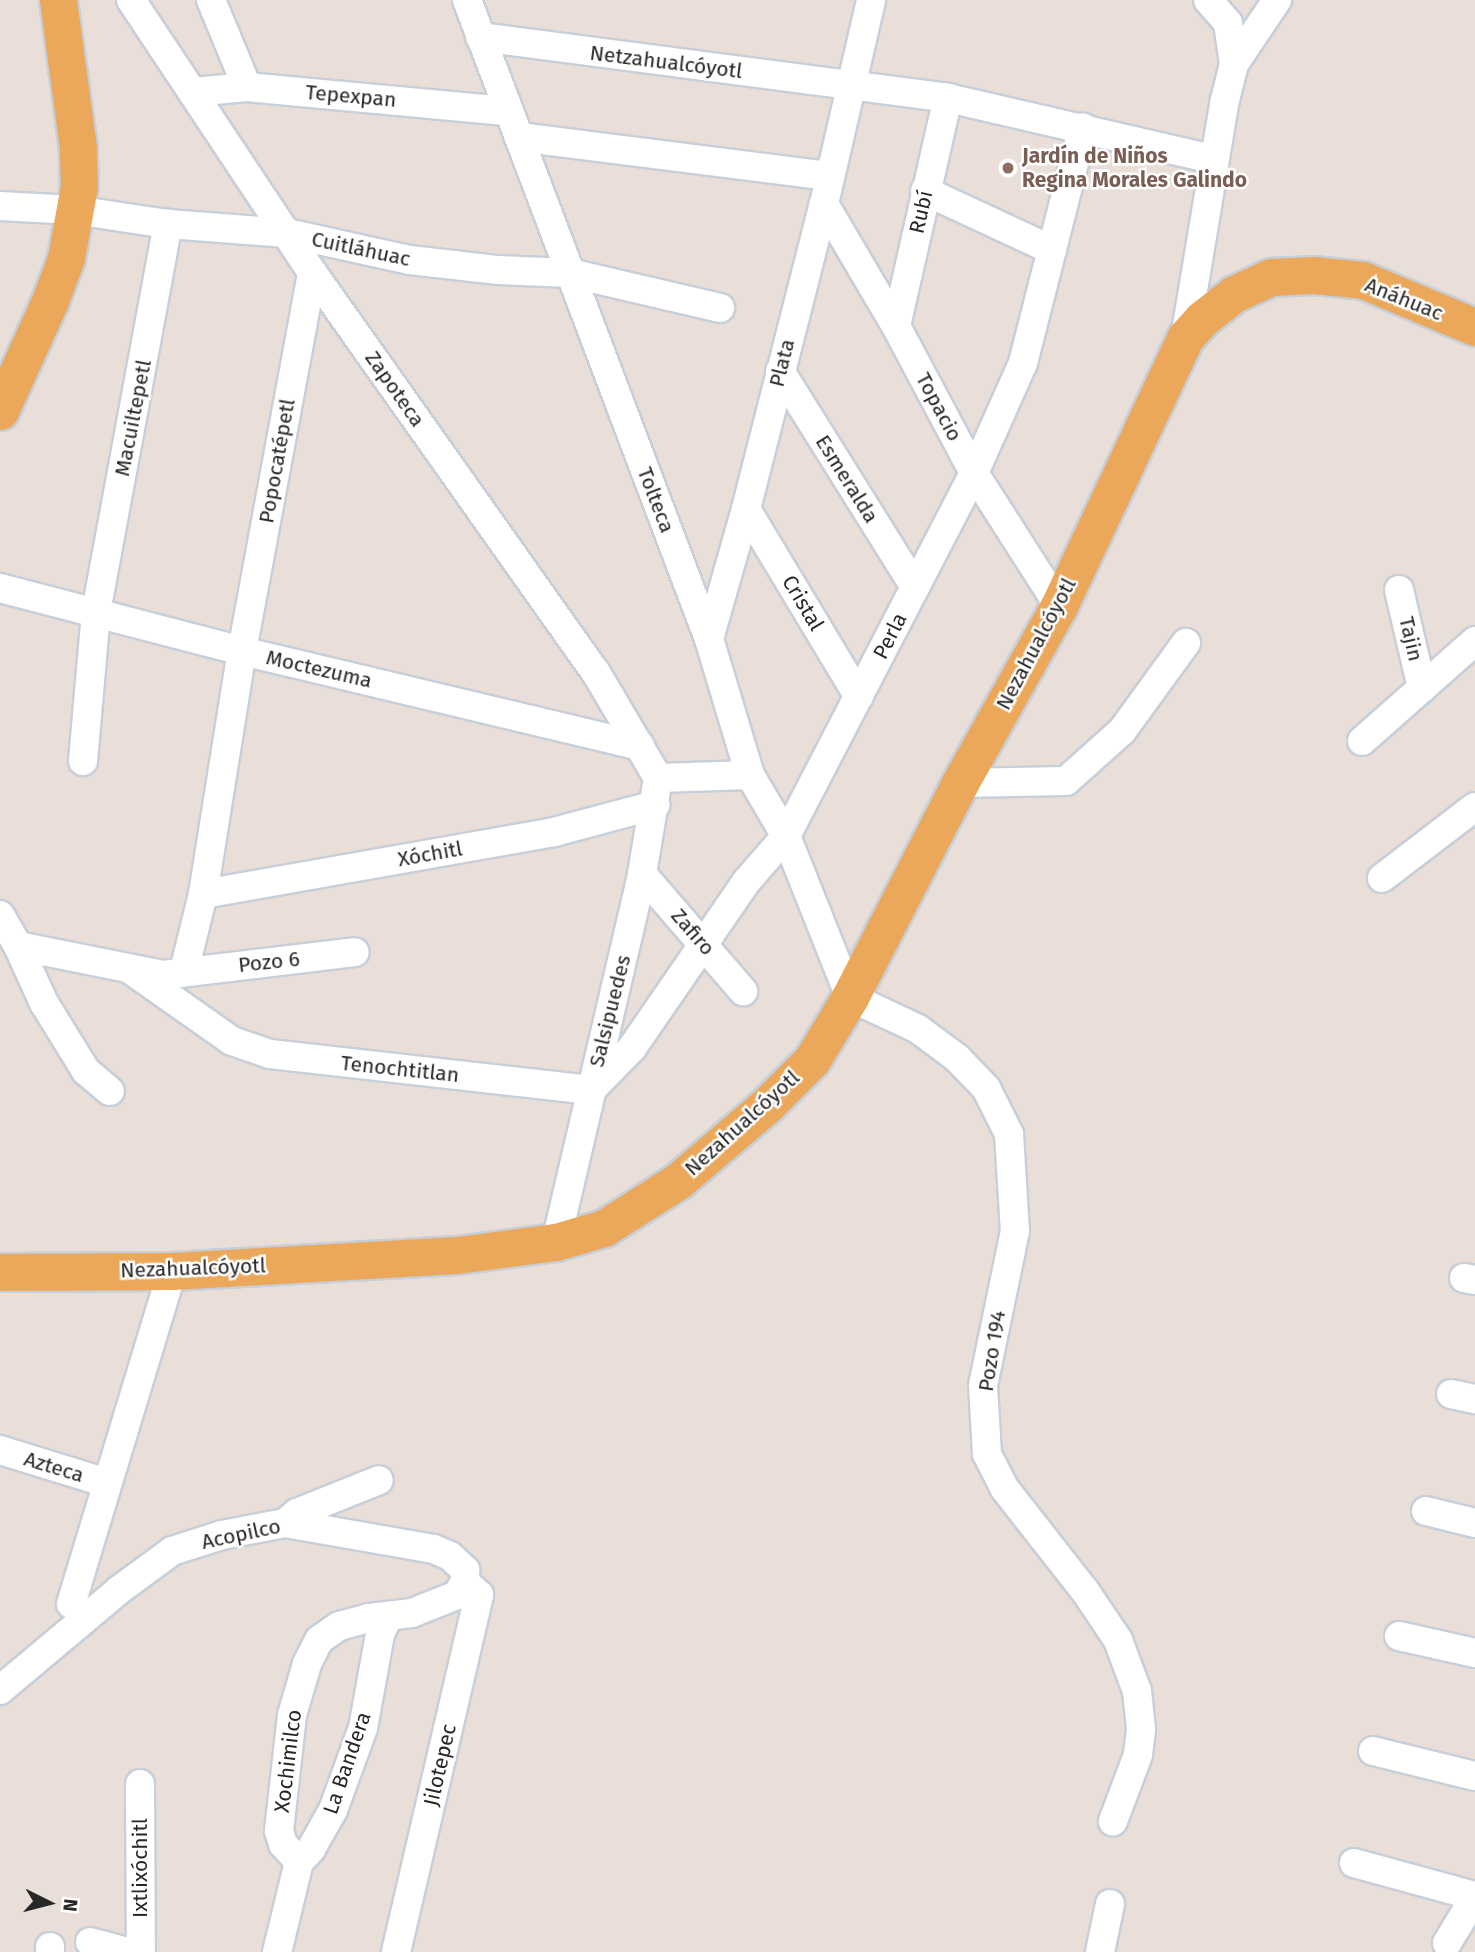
<!DOCTYPE html>
<meta charset="utf-8">
<style>
body{margin:0}
#map{position:relative;width:1475px;height:1952px;overflow:hidden;background:#eaded8;font-family:"Fira Sans",sans-serif}
div>[style]{position:absolute}
.roads{filter:drop-shadow(2px 0 #c7cfd9) drop-shadow(-2px 0 #c7cfd9) drop-shadow(0 2px #c7cfd9) drop-shadow(0 -2px #c7cfd9)}
.minor>*{height:28px;margin:-14px;padding:0 14px;transform-origin:14px;border-radius:14px;background:#fff}
.major>*{height:37px;margin:-18.5px;padding:0 18.5px;transform-origin:18.5px;border-radius:18.5px;background:#eca85a}
.dots>*{width:19px;height:19px;translate:-50% -50%;box-sizing:border-box;border:4px solid #fff;border-radius:50%}
span{translate:-50% -50%;white-space:nowrap;text-align:center;line-height:1.15;-webkit-text-stroke:5px #fff;paint-order:stroke}
.street-label{font-size:21px;color:#272727}
.education-label{font-size:21px;color:#785e54;font-weight:700}
.left{translate:0 -50%;text-align:left}
.north{position:absolute;left:14px;top:1868px;width:70px;height:70px;-webkit-text-stroke:5px #fff;paint-order:stroke;rotate:96deg;font-size:19px;font-weight:700;line-height:28px;text-align:center;color:#272727}
.north::after{content:'';display:block;margin:auto;width:24px;height:32px;background:#272727;clip-path:polygon(50% 0,100% 100%,50% 72%,0 100%)}
</style>
<div id="map">
<div class="roads">
<div class="minor">
<div style="left:131px;top:0;width:327px;rotate:56.4deg"></div>
<div style="left:312px;top:272px;width:489px;rotate:54.7deg"></div>
<div style="left:595px;top:671px;width:124px;rotate:59.5deg"></div>
<div style="left:211px;top:0;width:94px;rotate:67.5deg"></div>
<div style="left:467px;top:0;width:683px;rotate:69.26deg"></div>
<div style="left:709px;top:639px;width:142px;rotate:73.2deg"></div>
<div style="left:750px;top:775px;width:71px;rotate:59.5deg"></div>
<div style="left:786px;top:836px;width:173px;rotate:68.3deg"></div>
<div style="left:850px;top:997px;width:75px;rotate:25.2deg"></div>
<div style="left:918px;top:1029px;width:49px;rotate:36.6deg"></div>
<div style="left:957px;top:1058px;width:42px;rotate:46deg"></div>
<div style="left:986px;top:1088px;width:51px;rotate:63.4deg"></div>
<div style="left:1009px;top:1134px;width:97px;rotate:86.5deg"></div>
<div style="left:1015px;top:1231px;width:157px;rotate:101.7deg"></div>
<div style="left:983px;top:1385px;width:69px;rotate:86.7deg"></div>
<div style="left:987px;top:1454px;width:39px;rotate:63deg"></div>
<div style="left:1005px;top:1489px;width:130px;rotate:51.9deg"></div>
<div style="left:1085px;top:1591px;width:59px;rotate:56deg"></div>
<div style="left:1118px;top:1640px;width:54px;rotate:69.6deg"></div>
<div style="left:1137px;top:1691px;width:39px;rotate:84deg"></div>
<div style="left:1141px;top:1730px;width:25px;rotate:97deg"></div>
<div style="left:1138px;top:1755px;width:71px;rotate:110.7deg"></div>
<div style="left:1208px;top:0;width:30px;rotate:49deg"></div>
<div style="left:1228px;top:23px;width:41px;rotate:81.7deg"></div>
<div style="left:480px;top:37px;width:472px;rotate:7.4deg"></div>
<div style="left:948px;top:98px;width:272px;rotate:13deg"></div>
<div style="left:194px;top:92px;width:53px;rotate:-5.4deg"></div>
<div style="left:247px;top:87px;width:262px;rotate:5.3deg"></div>
<div style="left:519px;top:137px;width:311px;rotate:7.2deg"></div>
<div style="left:925px;top:191px;width:140px;rotate:24.9deg"></div>
<div style="left:824px;top:204px;width:142px;rotate:59.5deg"></div>
<div style="left:896px;top:326px;width:166px;rotate:62deg"></div>
<div style="left:974px;top:473px;width:158px;rotate:57.4deg"></div>
<div style="left:0;top:206px;width:75px;rotate:3.1deg"></div>
<div style="left:75px;top:210px;width:94px;rotate:8.6deg"></div>
<div style="left:168px;top:224px;width:119px;rotate:4.3deg"></div>
<div style="left:287px;top:233px;width:126px;rotate:12.4deg"></div>
<div style="left:410px;top:260px;width:89px;rotate:6.5deg"></div>
<div style="left:498px;top:270px;width:72px;rotate:2.4deg"></div>
<div style="left:570px;top:273px;width:154px;rotate:13.1deg"></div>
<div style="left:896px;top:326px;width:234px;rotate:-77.2deg"></div>
<div style="left:1185px;top:338px;width:241px;rotate:-80.5deg"></div>
<div style="left:1225px;top:100px;width:37px;rotate:-76deg"></div>
<div style="left:1234px;top:64px;width:77px;rotate:-56.1deg"></div>
<div style="left:780px;top:371px;width:255px;rotate:58deg"></div>
<div style="left:746px;top:509px;width:219px;rotate:59deg"></div>
<div style="left:0;top:588px;width:250px;rotate:14.6deg"></div>
<div style="left:242px;top:651px;width:409px;rotate:13.4deg"></div>
<div style="left:1399px;top:590px;width:101px;rotate:76.8deg"></div>
<div style="left:709px;top:639px;width:135px;rotate:-74.1deg"></div>
<div style="left:746px;top:509px;width:315px;rotate:-75.7deg"></div>
<div style="left:824px;top:204px;width:209px;rotate:-77deg"></div>
<div style="left:1362px;top:741px;width:151px;rotate:-41.5deg"></div>
<div style="left:83px;top:761px;width:150px;rotate:-85deg"></div>
<div style="left:96px;top:612px;width:395px;rotate:-79.5deg"></div>
<div style="left:658px;top:778px;width:92px;rotate:-1.9deg"></div>
<div style="left:960px;top:783px;width:106px;rotate:-1.1deg"></div>
<div style="left:1066px;top:781px;width:75px;rotate:-41.8deg"></div>
<div style="left:1122px;top:731px;width:109px;rotate:-54deg"></div>
<div style="left:642px;top:874px;width:155px;rotate:49.2deg"></div>
<div style="left:1382px;top:878px;width:117px;rotate:-37.4deg"></div>
<div style="left:203px;top:894px;width:356px;rotate:-10deg"></div>
<div style="left:554px;top:832px;width:105px;rotate:-15deg"></div>
<div style="left:0;top:915px;width:36px;rotate:60deg"></div>
<div style="left:18px;top:946px;width:63px;rotate:65.5deg"></div>
<div style="left:44px;top:1003px;width:80px;rotate:58.3deg"></div>
<div style="left:86px;top:1071px;width:31px;rotate:40deg"></div>
<div style="left:18px;top:946px;width:148px;rotate:11.3deg"></div>
<div style="left:163px;top:975px;width:193px;rotate:-6.8deg"></div>
<div style="left:131px;top:970px;width:123px;rotate:35.1deg"></div>
<div style="left:232px;top:1041px;width:40px;rotate:18.9deg"></div>
<div style="left:270px;top:1054px;width:323px;rotate:6.4deg"></div>
<div style="left:184px;top:971px;width:79px;rotate:-76.1deg"></div>
<div style="left:203px;top:894px;width:246px;rotate:-80.9deg"></div>
<div style="left:242px;top:651px;width:385px;rotate:-79.5deg"></div>
<div style="left:591px;top:1090px;width:59px;rotate:-45.7deg"></div>
<div style="left:632px;top:1048px;width:201px;rotate:-55.5deg"></div>
<div style="left:746px;top:882px;width:61px;rotate:-49deg"></div>
<div style="left:786px;top:836px;width:409px;rotate:-62.6deg"></div>
<div style="left:974px;top:473px;width:120px;rotate:-66deg"></div>
<div style="left:1023px;top:363px;width:243px;rotate:-75.7deg"></div>
<div style="left:556px;top:1242px;width:378px;rotate:-76.8deg"></div>
<div style="left:642px;top:874px;width:97px;rotate:-80.5deg"></div>
<div style="left:1464px;top:1278px;width:11px;rotate:10deg"></div>
<div style="left:1451px;top:1394px;width:25px;rotate:12deg"></div>
<div style="left:0;top:1450px;width:112px;rotate:17.1deg"></div>
<div style="left:1426px;top:1511px;width:50px;rotate:13.8deg"></div>
<div style="left:285px;top:1523px;width:16px;rotate:-40deg"></div>
<div style="left:297px;top:1513px;width:88px;rotate:-21.9deg"></div>
<div style="left:71px;top:1604px;width:348px;rotate:-73.1deg"></div>
<div style="left:1399px;top:1636px;width:78px;rotate:12.6deg"></div>
<div style="left:0;top:1690px;width:155px;rotate:-40deg"></div>
<div style="left:119px;top:1590px;width:66px;rotate:-36.3deg"></div>
<div style="left:172px;top:1551px;width:52px;rotate:-17.7deg"></div>
<div style="left:222px;top:1535px;width:64px;rotate:-10.8deg"></div>
<div style="left:285px;top:1523px;width:151px;rotate:9.9deg"></div>
<div style="left:434px;top:1549px;width:17px;rotate:24deg"></div>
<div style="left:450px;top:1556px;width:21px;rotate:43deg"></div>
<div style="left:465px;top:1570px;width:12px;rotate:90deg"></div>
<div style="left:465px;top:1582px;width:15px;rotate:122deg"></div>
<div style="left:457px;top:1595px;width:48px;rotate:158.2deg"></div>
<div style="left:412px;top:1613px;width:43px;rotate:173.4deg"></div>
<div style="left:369px;top:1618px;width:31px;rotate:165deg"></div>
<div style="left:339px;top:1626px;width:24px;rotate:145deg"></div>
<div style="left:319px;top:1640px;width:27px;rotate:117deg"></div>
<div style="left:307px;top:1664px;width:53px;rotate:106.4deg"></div>
<div style="left:292px;top:1715px;width:117px;rotate:96.4deg"></div>
<div style="left:279px;top:1831px;width:14px;rotate:73deg"></div>
<div style="left:283px;top:1844px;width:24px;rotate:48deg"></div>
<div style="left:299px;top:1862px;width:93px;rotate:103.7deg"></div>
<div style="left:1373px;top:1751px;width:105px;rotate:13.8deg"></div>
<div style="left:140px;top:1784px;width:168px;rotate:89.7deg"></div>
<div style="left:299px;top:1862px;width:18px;rotate:-47deg"></div>
<div style="left:311px;top:1849px;width:45px;rotate:-60.6deg"></div>
<div style="left:333px;top:1810px;width:87px;rotate:-69.9deg"></div>
<div style="left:363px;top:1728px;width:96px;rotate:-79.7deg"></div>
<div style="left:380px;top:1634px;width:19px;rotate:-65deg"></div>
<div style="left:1354px;top:1863px;width:125px;rotate:15.3deg"></div>
<div style="left:90px;top:1942px;width:39px;rotate:15deg"></div>
<div style="left:1447px;top:1943px;width:54px;rotate:-58.7deg"></div>
<div style="left:50px;top:1952px;width:5px;rotate:-90deg"></div>
<div style="left:396px;top:1952px;width:367px;rotate:-76.9deg"></div>
<div style="left:479px;top:1595px;width:19px;rotate:-137deg"></div>
<div style="left:1100px;top:1952px;width:49px;rotate:-78.2deg"></div>
</div>
<div class="major">
<div style="left:0;top:411px;width:121px;rotate:-65.6deg"></div>
<div style="left:50px;top:301px;width:46px;rotate:-69.6deg"></div>
<div style="left:66px;top:258px;width:73px;rotate:-79.8deg"></div>
<div style="left:79px;top:186px;width:38px;rotate:-92deg"></div>
<div style="left:78px;top:148px;width:149px;rotate:-97.7deg"></div>
<div style="left:0;top:1272px;width:172px;rotate:-0.3deg"></div>
<div style="left:172px;top:1271px;width:285px;rotate:-3.2deg"></div>
<div style="left:457px;top:1255px;width:100px;rotate:-7.5deg"></div>
<div style="left:556px;top:1242px;width:50px;rotate:-16.3deg"></div>
<div style="left:604px;top:1228px;width:88px;rotate:-32.4deg"></div>
<div style="left:678px;top:1181px;width:117px;rotate:-40.5deg"></div>
<div style="left:767px;top:1105px;width:64px;rotate:-45deg"></div>
<div style="left:812px;top:1060px;width:74px;rotate:-58.9deg"></div>
<div style="left:850px;top:997px;width:241px;rotate:-62.8deg"></div>
<div style="left:960px;top:783px;width:203px;rotate:-60.8deg"></div>
<div style="left:1059px;top:606px;width:296px;rotate:-64.8deg"></div>
<div style="left:1185px;top:338px;width:25px;rotate:-48deg"></div>
<div style="left:1202px;top:319px;width:41px;rotate:-38deg"></div>
<div style="left:1234px;top:294px;width:41px;rotate:-24.7deg"></div>
<div style="left:1271px;top:277px;width:42px;rotate:-2.7deg"></div>
<div style="left:1313px;top:275px;width:50px;rotate:5.7deg"></div>
<div style="left:1363px;top:280px;width:121px;rotate:22.8deg"></div>
</div>
</div>
<div class="dots">
<div style="left:1008px;top:168px;background:#8d6e63"></div>
</div>
<div class="street-label">
<span style="left:666px;top:62px;rotate:7deg">Netzahualcóyotl</span>
<span style="left:351px;top:96px;rotate:5deg">Tepexpan</span>
<span style="left:921px;top:212px;rotate:-77deg">Rubí</span>
<span style="left:361px;top:249px;rotate:12deg">Cuitláhuac</span>
<span style="left:1404px;top:299px;rotate:22deg">Anáhuac</span>
<span style="left:782px;top:363px;rotate:-76deg">Plata</span>
<span style="left:395px;top:389px;rotate:55deg">Zapoteca</span>
<span style="left:939px;top:407px;rotate:62deg">Topacio</span>
<span style="left:133px;top:418px;rotate:-79deg">Macuiltepetl</span>
<span style="left:277px;top:461px;rotate:-80deg">Popocatépetl</span>
<span style="left:847px;top:479px;rotate:58deg">Esmeralda</span>
<span style="left:656px;top:500px;rotate:69deg">Tolteca</span>
<span style="left:803px;top:603px;rotate:59deg">Cristal</span>
<span style="left:890px;top:636px;rotate:-63deg">Perla</span>
<span style="left:1411px;top:639px;rotate:77deg">Tajin</span>
<span style="left:1036px;top:644px;rotate:-62deg">Nezahualcóyotl</span>
<span style="left:319px;top:669px;rotate:13deg">Moctezuma</span>
<span style="left:430px;top:854px;rotate:-10deg">Xóchitl</span>
<span style="left:693px;top:932px;rotate:49deg">Zafiro</span>
<span style="left:269px;top:962px;rotate:-6deg">Pozo 6</span>
<span style="left:610px;top:1011px;rotate:-76deg">Salsipuedes</span>
<span style="left:400px;top:1069px;rotate:6deg">Tenochtitlan</span>
<span style="left:742px;top:1123px;rotate:-42deg">Nezahualcóyotl</span>
<span style="left:193px;top:1268px;rotate:-2deg">Nezahualcóyotl</span>
<span style="left:992px;top:1351px;rotate:-81deg">Pozo 194</span>
<span style="left:54px;top:1467px;rotate:17deg">Azteca</span>
<span style="left:241px;top:1534px;rotate:-12deg">Acopilco</span>
<span style="left:288px;top:1761px;rotate:-83deg">Xochimilco</span>
<span style="left:347px;top:1763px;rotate:-71deg">La Bandera</span>
<span style="left:440px;top:1765px;rotate:-77deg">Jilotepec</span>
<span style="left:140px;top:1868px;rotate:-90deg">Ixtlixóchitl</span>
</div>
<div class="education-label">
<span class="left" style="left:1022px;top:168px">Jardín de Niños<br>Regina Morales Galindo</span>
</div>
<div class="north">N</div>
</div>
